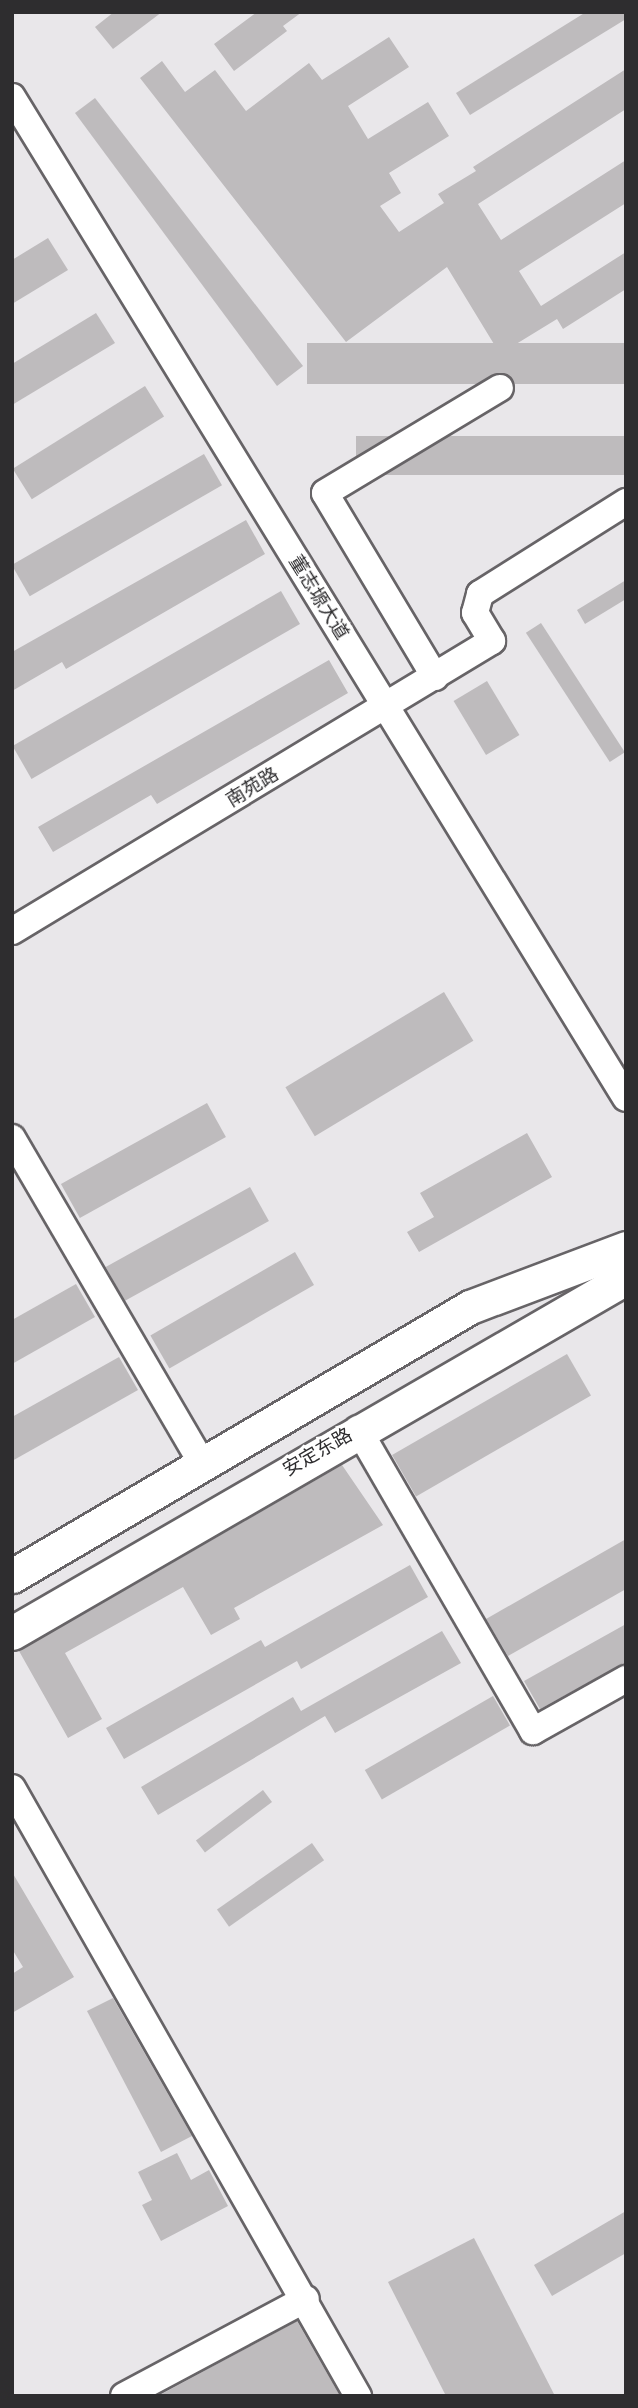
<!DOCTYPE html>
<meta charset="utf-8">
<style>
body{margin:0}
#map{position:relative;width:638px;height:2408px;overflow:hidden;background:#e9e7ea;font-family:"Nunito Sans","Noto Sans SC",sans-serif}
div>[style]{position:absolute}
.building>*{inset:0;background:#bebbbd;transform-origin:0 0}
.roads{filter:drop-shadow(2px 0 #676467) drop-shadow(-2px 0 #676467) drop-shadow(0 2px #676467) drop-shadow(0 -2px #676467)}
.minor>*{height:26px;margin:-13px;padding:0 13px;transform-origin:13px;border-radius:13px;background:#fff}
.major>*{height:33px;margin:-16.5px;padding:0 16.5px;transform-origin:16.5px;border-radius:16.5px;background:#fff}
span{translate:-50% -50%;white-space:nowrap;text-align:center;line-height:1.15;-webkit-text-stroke:6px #fff;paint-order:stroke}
.street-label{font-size:19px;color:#2e2d2f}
.frame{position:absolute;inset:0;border:14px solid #2e2d2f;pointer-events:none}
</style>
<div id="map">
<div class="building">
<div style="clip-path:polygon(114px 12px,162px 12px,113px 49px,95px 27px)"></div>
<div style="clip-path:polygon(257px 12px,302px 12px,283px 26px,287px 31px,234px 71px,214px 44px)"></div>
<div style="clip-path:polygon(586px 12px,626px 12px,626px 19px,470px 115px,456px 93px)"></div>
<div style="clip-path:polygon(389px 37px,409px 67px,348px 106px,368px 139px,428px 102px,449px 136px,389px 173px,401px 193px,380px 206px,399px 232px,444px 203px,438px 194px,476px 171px,473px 167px,626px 69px,626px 109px,478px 204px,501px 240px,626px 160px,626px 203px,519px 271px,541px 306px,626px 252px,626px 289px,563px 329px,557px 319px,500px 354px,447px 267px,346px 342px,140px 78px,162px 61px,185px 92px,215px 70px,246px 111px,309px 63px,322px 80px)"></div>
<div style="clip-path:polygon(95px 98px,303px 366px,277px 386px,75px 113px)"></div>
<div style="clip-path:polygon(48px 238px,68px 270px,12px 304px,12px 260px)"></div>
<div style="clip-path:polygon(96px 313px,115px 343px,12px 405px,12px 364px)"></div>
<div style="left:626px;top:343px;width:41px;height:319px;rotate:90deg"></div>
<div style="left:145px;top:386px;width:36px;height:156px;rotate:58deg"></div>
<div style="left:626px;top:436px;width:39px;height:270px;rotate:90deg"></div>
<div style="left:204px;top:454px;width:36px;height:222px;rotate:60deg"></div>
<div style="clip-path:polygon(246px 520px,265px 554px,66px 669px,62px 662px,12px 691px,12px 652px)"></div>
<div style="clip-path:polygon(626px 580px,626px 599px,585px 624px,577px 610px)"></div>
<div style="left:281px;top:591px;width:38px;height:310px;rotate:60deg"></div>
<div style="left:541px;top:623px;width:154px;height:18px;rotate:57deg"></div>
<div style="clip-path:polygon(329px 660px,348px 693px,157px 804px,151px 795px,53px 852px,38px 827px)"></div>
<div style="left:487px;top:681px;width:63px;height:39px;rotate:59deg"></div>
<div style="left:444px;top:992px;width:57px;height:185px;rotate:59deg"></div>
<div style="left:207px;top:1103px;width:39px;height:167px;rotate:61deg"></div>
<div style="clip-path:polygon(527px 1133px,552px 1177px,419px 1252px,407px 1232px,434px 1217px,420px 1193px)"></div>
<div style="left:250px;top:1187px;width:39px;height:165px;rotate:61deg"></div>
<div style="left:295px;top:1252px;width:38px;height:167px;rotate:60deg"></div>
<div style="clip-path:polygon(76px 1284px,95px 1317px,12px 1364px,12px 1320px)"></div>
<div style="left:567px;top:1354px;width:48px;height:202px;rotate:60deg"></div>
<div style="clip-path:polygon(119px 1357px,138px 1390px,12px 1461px,12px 1417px)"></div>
<div style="clip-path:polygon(342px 1465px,383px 1525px,234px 1608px,240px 1619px,211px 1635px,183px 1587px,65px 1653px,102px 1719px,68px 1738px,19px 1651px)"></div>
<div style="clip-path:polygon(626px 1539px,626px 1589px,508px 1656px,486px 1619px)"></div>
<div style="clip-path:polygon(410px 1565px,428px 1597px,301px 1669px,297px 1661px,124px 1759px,106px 1728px,261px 1640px,265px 1647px)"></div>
<div style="clip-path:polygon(626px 1624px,626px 1662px,540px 1709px,524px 1681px)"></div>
<div style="clip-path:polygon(442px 1631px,461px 1663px,335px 1733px,325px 1716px,158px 1815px,141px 1787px,293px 1697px,301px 1711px)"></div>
<div style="left:493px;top:1696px;width:34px;height:148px;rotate:60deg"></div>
<div style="left:263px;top:1790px;width:15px;height:84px;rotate:53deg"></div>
<div style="left:312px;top:1843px;width:21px;height:116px;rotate:55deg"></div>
<div style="clip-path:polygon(12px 1872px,74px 1977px,12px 2013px,12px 1974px,23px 1967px,12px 1949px)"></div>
<div style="clip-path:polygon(113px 1998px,192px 2136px,161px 2152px,87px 2011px)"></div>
<div style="clip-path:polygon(177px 2153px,191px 2180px,209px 2170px,228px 2206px,161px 2241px,142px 2205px,152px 2200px,138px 2172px)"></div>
<div style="clip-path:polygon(626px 2211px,626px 2253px,552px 2296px,534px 2265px)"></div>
<div style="clip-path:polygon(474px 2238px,555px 2396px,446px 2396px,388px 2282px)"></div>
<div style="clip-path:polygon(297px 2321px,340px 2396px,158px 2396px)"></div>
</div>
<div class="roads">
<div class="minor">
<div style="left:12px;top:97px;width:1174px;rotate:58.48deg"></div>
<div style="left:435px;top:677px;width:214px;rotate:-120.9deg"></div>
<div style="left:325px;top:493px;width:204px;rotate:-31deg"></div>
<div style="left:12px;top:931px;width:561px;rotate:-31.14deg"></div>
<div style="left:492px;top:641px;width:33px;rotate:-121deg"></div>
<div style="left:475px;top:613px;width:20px;rotate:-75deg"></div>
<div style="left:480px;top:594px;width:173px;rotate:-32.2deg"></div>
<div style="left:12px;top:1138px;width:376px;rotate:59.7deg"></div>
<div style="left:358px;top:1429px;width:349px;rotate:59.9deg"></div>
<div style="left:533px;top:1731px;width:107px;rotate:-29.2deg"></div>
<div style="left:12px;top:1788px;width:700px;rotate:60.36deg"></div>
<div style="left:124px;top:2396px;width:206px;rotate:-28.1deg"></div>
</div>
<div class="major">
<div style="left:12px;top:1576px;width:531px;rotate:-30.43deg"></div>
<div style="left:470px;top:1307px;width:167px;rotate:-20.7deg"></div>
<div style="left:12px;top:1633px;width:709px;rotate:-30.04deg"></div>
</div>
</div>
<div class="street-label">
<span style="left:318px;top:598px;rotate:58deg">董志塬大道</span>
<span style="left:253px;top:788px;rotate:-31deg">南苑路</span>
<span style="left:318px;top:1453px;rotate:-30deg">安定东路</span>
</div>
<div class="frame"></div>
</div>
